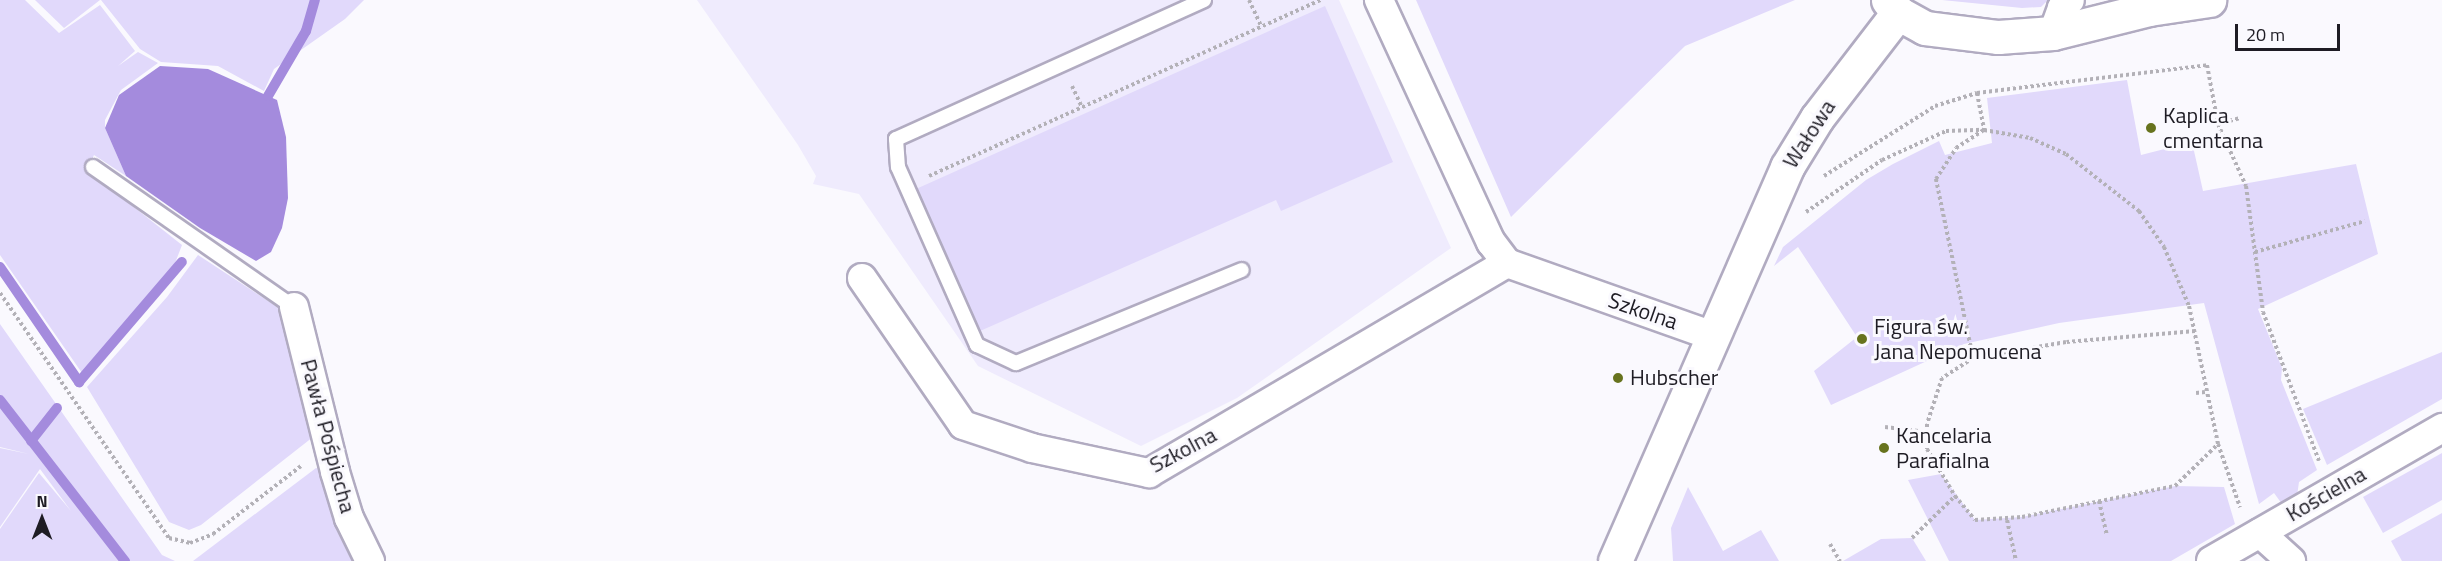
<!DOCTYPE html>
<meta charset="utf-8">
<style>
body{margin:0}
#map{position:relative;width:2442px;height:561px;overflow:hidden;background:#faf9fe;font-family:"Titillium Web",sans-serif}
div>[style]{position:absolute}
.built>*{inset:0;background:#efebfd}
.green>*{inset:0;background:#e1d9fb}
.water>*{inset:0;background:#a48bdd}
.stream>*{height:10px;margin:-5px;padding:0 5px;transform-origin:5px;border-radius:5px;background:#a48bdd}
.path>*{height:4px;margin-top:-2px;transform-origin:0;background:repeating-linear-gradient(90deg,#b3b1b7 0 3px,transparent 0 6px)}
.roads{filter:drop-shadow(2px 0 #b1abc1) drop-shadow(-2px 0 #b1abc1) drop-shadow(0 2px #b1abc1) drop-shadow(0 -2px #b1abc1)}
.service>*{height:14px;margin:-7px;padding:0 7px;transform-origin:7px;border-radius:7px;background:#fff}
.minor>*{height:28px;margin:-14px;padding:0 14px;transform-origin:14px;border-radius:14px;background:#fff}
.tertiary>*{height:33px;margin:-16.5px;padding:0 16.5px;transform-origin:16.5px;border-radius:16.5px;background:#fff}
.dots>*{width:16px;height:16px;translate:-50% -50%;box-sizing:border-box;border:3px solid #faf9fe;border-radius:50%}
span{translate:-50% -50%;white-space:nowrap;text-align:center;line-height:1.15;-webkit-text-stroke:6px #faf9fe;paint-order:stroke}
.poi-label{font-size:22px;color:#1e1c24}
.left{translate:0 -50%;text-align:left}
.street-label{font-size:22px;color:#1e1c24}
.north{position:absolute;left:12px;top:489px;width:60px;height:60px;-webkit-text-stroke:4px #faf9fe;paint-order:stroke;rotate:0deg;font-size:16px;font-weight:700;line-height:24px;text-align:center;color:#1e1c24}
.north::after{content:'';display:block;margin:auto;width:21px;height:27px;background:#1e1c24;clip-path:polygon(50% 0,100% 100%,50% 72%,0 100%)}
.scale{position:absolute;left:2235px;top:24px;width:105px;height:27px;box-sizing:border-box;border:3px solid #1e1c24;border-top:0;padding-left:8px;font-size:18px;line-height:21px;white-space:nowrap;color:#1e1c24;-webkit-text-stroke:4px #faf9fe;paint-order:stroke}
</style>
<div id="map">
<div class="built">
<div style="clip-path:polygon(697px 0,1339px 0,1451px 248px,1237px 398px,1141px 446px,978px 366px,859px 194px,813px 184px,816px 176px,798px 145px)"></div>
</div>
<div class="green">
<div style="clip-path:polygon(0 0,25px 0,59px 33px,100px 5px,135px 51px,118px 66px,138px 52px,158px 63px,121px 90px,105px 120px,105px 128px,126px 176px,94px 155px,87px 170px,182px 245px,172px 271px,82px 373px,0 255px)"></div>
<div style="clip-path:polygon(35px 0,100px 0,64px 28px)"></div>
<div style="clip-path:polygon(101px 0,364px 0,345px 19px,274px 69px,264px 91px,218px 66px,161px 62px,140px 49px)"></div>
<div style="clip-path:polygon(1416px 0,1795px 0,1685px 46px,1511px 217px)"></div>
<div style="clip-path:polygon(1942px 0,2048px 0,2041px 7px,2022px 8px)"></div>
<div style="clip-path:polygon(1325px 6px,1393px 162px,1281px 211px,1276px 200px,980px 331px,916px 189px)"></div>
<div style="clip-path:polygon(2127px 80px,2141px 155px,2192px 142px,2203px 191px,2356px 164px,2378px 254px,2258px 309px,2282px 368px,2281px 380px,2317px 470px,2299px 482px,2297px 496px,2282px 504px,2274px 493px,2259px 504px,2204px 303px,2059px 323px,1964px 344px,1831px 405px,1814px 371px,1857px 337px,1798px 247px,1774px 266px,1783px 247px,1866px 180px,1893px 164px,1939px 141px,1945px 155px,1992px 143px,1987px 98px)"></div>
<div style="clip-path:polygon(198px 255px,279px 308px,290px 321px,313px 437px,201px 525px,189px 530px,169px 522px,87px 387px,167px 297px)"></div>
<div style="clip-path:polygon(0 324px,162px 555px,175px 561px,0 561px,0 529px,39px 473px,71px 511px,40px 469px,0 527px,0 448px,29px 454px,0 447px)"></div>
<div style="clip-path:polygon(2442px 352px,2442px 399px,2327px 465px,2303px 409px)"></div>
<div style="clip-path:polygon(2442px 453px,2442px 500px,2383px 533px,2363px 497px)"></div>
<div style="clip-path:polygon(316px 468px,324px 471px,357px 561px,193px 561px)"></div>
<div style="clip-path:polygon(1941px 474px,1975px 520px,2022px 517px,2175px 486px,2224px 487px,2235px 524px,2171px 561px,1949px 561px,1908px 480px)"></div>
<div style="clip-path:polygon(1688px 487px,1723px 551px,1761px 530px,1779px 561px,1673px 561px,1671px 528px)"></div>
<div style="clip-path:polygon(2442px 513px,2442px 561px,2402px 561px,2391px 541px)"></div>
<div style="clip-path:polygon(1912px 538px,1926px 561px,1843px 561px,1881px 539px)"></div>
</div>
<div class="water">
<div style="clip-path:polygon(160px 66px,208px 69px,277px 100px,286px 137px,288px 198px,282px 228px,271px 252px,256px 261px,200px 228px,126px 176px,105px 128px,119px 95px)"></div>
</div>
<div class="stream">
<div style="left:268px;top:96px;width:75px;rotate:-59.7deg"></div>
<div style="left:306px;top:31px;width:32px;rotate:-74deg"></div>
<div style="left:0;top:267px;width:140px;rotate:55.5deg"></div>
<div style="left:79px;top:382px;width:158px;rotate:-49.4deg"></div>
<div style="left:0;top:400px;width:204px;rotate:52.2deg"></div>
<div style="left:31px;top:441px;width:42px;rotate:-51.8deg"></div>
</div>
<div class="path">
<div style="left:1249px;top:0;width:29px;rotate:65deg"></div>
<div style="left:1072px;top:86px;width:23px;rotate:65deg"></div>
<div style="left:1977px;top:93px;width:38px;rotate:79deg"></div>
<div style="left:1984px;top:130px;width:47px;rotate:9.9deg"></div>
<div style="left:2030px;top:138px;width:39px;rotate:24deg"></div>
<div style="left:2066px;top:154px;width:93px;rotate:38deg"></div>
<div style="left:2139px;top:211px;width:44px;rotate:55.2deg"></div>
<div style="left:2164px;top:247px;width:64px;rotate:67deg"></div>
<div style="left:2189px;top:306px;width:141px;rotate:78.1deg"></div>
<div style="left:2218px;top:444px;width:67px;rotate:70.8deg"></div>
<div style="left:2218px;top:124px;width:68px;rotate:65.7deg"></div>
<div style="left:2246px;top:186px;width:127px;rotate:82.3deg"></div>
<div style="left:2263px;top:312px;width:159px;rotate:69.4deg"></div>
<div style="left:929px;top:176px;width:430px;rotate:-24.2deg"></div>
<div style="left:1824px;top:176px;width:131px;rotate:-32.2deg"></div>
<div style="left:1935px;top:106px;width:44px;rotate:-17.2deg"></div>
<div style="left:1977px;top:93px;width:232px;rotate:-6.9deg"></div>
<div style="left:2207px;top:65px;width:60px;rotate:79.4deg"></div>
<div style="left:2218px;top:124px;width:23px;rotate:-15deg"></div>
<div style="left:1806px;top:212px;width:92px;rotate:-34.4deg"></div>
<div style="left:1882px;top:160px;width:70px;rotate:-24.4deg"></div>
<div style="left:1946px;top:131px;width:37px;rotate:-2deg"></div>
<div style="left:2255px;top:252px;width:114px;rotate:-15.7deg"></div>
<div style="left:0;top:293px;width:298px;rotate:55.4deg"></div>
<div style="left:169px;top:538px;width:22px;rotate:13deg"></div>
<div style="left:190px;top:543px;width:25px;rotate:-21deg"></div>
<div style="left:213px;top:534px;width:111px;rotate:-37.7deg"></div>
<div style="left:2195px;top:331px;width:129px;rotate:175.1deg"></div>
<div style="left:2066px;top:342px;width:94px;rotate:170.2deg"></div>
<div style="left:1973px;top:358px;width:37px;rotate:147deg"></div>
<div style="left:1942px;top:378px;width:48px;rotate:108.1deg"></div>
<div style="left:1927px;top:424px;width:25px;rotate:90deg"></div>
<div style="left:1927px;top:449px;width:55px;rotate:59.2deg"></div>
<div style="left:1955px;top:496px;width:31px;rotate:50deg"></div>
<div style="left:1975px;top:520px;width:47px;rotate:-3.7deg"></div>
<div style="left:2022px;top:517px;width:156px;rotate:-11.5deg"></div>
<div style="left:2175px;top:486px;width:60px;rotate:-44.3deg"></div>
<div style="left:1973px;top:358px;width:183px;rotate:-101.7deg"></div>
<div style="left:1936px;top:179px;width:37px;rotate:-57deg"></div>
<div style="left:1956px;top:148px;width:33px;rotate:-33deg"></div>
<div style="left:2196px;top:393px;width:9px;rotate:-6deg"></div>
<div style="left:1885px;top:427px;width:42px;rotate:6.8deg"></div>
<div style="left:2099px;top:501px;width:35px;rotate:77deg"></div>
<div style="left:2007px;top:520px;width:42px;rotate:77.6deg"></div>
<div style="left:1912px;top:538px;width:60px;rotate:-44.3deg"></div>
<div style="left:1830px;top:544px;width:20px;rotate:60deg"></div>
</div>
<div class="roads">
<div class="service">
<div style="left:1204px;top:0;width:338px;rotate:155.7deg"></div>
<div style="left:896px;top:139px;width:28px;rotate:86deg"></div>
<div style="left:898px;top:167px;width:195px;rotate:66.1deg"></div>
<div style="left:977px;top:345px;width:43px;rotate:24.8deg"></div>
<div style="left:1016px;top:363px;width:244px;rotate:-22.4deg"></div>
<div style="left:93px;top:167px;width:245px;rotate:34.9deg"></div>
</div>
<div class="minor">
<div style="left:1379px;top:0;width:267px;rotate:65.2deg"></div>
<div style="left:1491px;top:242px;width:26px;rotate:53deg"></div>
<div style="left:1507px;top:263px;width:215px;rotate:19.5deg"></div>
<div style="left:2053px;top:33px;width:27px;rotate:-70deg"></div>
<div style="left:2062px;top:8px;width:11px;rotate:-45deg"></div>
<div style="left:862px;top:278px;width:178px;rotate:55.5deg"></div>
<div style="left:963px;top:425px;width:73px;rotate:18.4deg"></div>
<div style="left:1032px;top:448px;width:120px;rotate:12.1deg"></div>
<div style="left:1149px;top:473px;width:415px;rotate:-30.4deg"></div>
<div style="left:294px;top:307px;width:170px;rotate:76deg"></div>
<div style="left:335px;top:472px;width:48px;rotate:73.1deg"></div>
<div style="left:349px;top:518px;width:48px;rotate:64deg"></div>
<div style="left:2260px;top:533px;width:42px;rotate:42.1deg"></div>
<div style="left:2211px;top:561px;width:267px;rotate:-29.9deg"></div>
</div>
<div class="tertiary">
<div style="left:1888px;top:0;width:16px;rotate:52deg"></div>
<div style="left:1898px;top:13px;width:31px;rotate:29deg"></div>
<div style="left:1925px;top:28px;width:74px;rotate:7deg"></div>
<div style="left:1998px;top:37px;width:55px;rotate:-4.2deg"></div>
<div style="left:2053px;top:33px;width:99px;rotate:-14deg"></div>
<div style="left:2149px;top:9px;width:61px;rotate:-8.5deg"></div>
<div style="left:1615px;top:561px;width:430px;rotate:-66.4deg"></div>
<div style="left:1787px;top:167px;width:57px;rotate:-58.5deg"></div>
<div style="left:1817px;top:118px;width:133px;rotate:-52.4deg"></div>
</div>
</div>
<div class="dots">
<div style="left:2151px;top:128px;background:#67731e"></div>
<div style="left:1862px;top:339px;background:#67731e"></div>
<div style="left:1618px;top:378px;background:#67731e"></div>
<div style="left:1884px;top:448px;background:#67731e"></div>
</div>
<div class="poi-label">
<span class="left" style="left:2163px;top:128px">Kaplica<br>cmentarna</span>
<span class="left" style="left:1874px;top:339px">Figura św.<br>Jana Nepomucena</span>
<span class="left" style="left:1630px;top:378px">Hubscher</span>
<span class="left" style="left:1896px;top:448px">Kancelaria<br>Parafialna</span>
</div>
<div class="street-label">
<span style="left:1809px;top:134px;rotate:-57deg">Wałowa</span>
<span style="left:1643px;top:311px;rotate:19deg">Szkolna</span>
<span style="left:328px;top:436px;rotate:75deg">Pawła Pośpiecha</span>
<span style="left:1183px;top:450px;rotate:-28deg">Szkolna</span>
<span style="left:2326px;top:494px;rotate:-30deg">Kościelna</span>
</div>
<div class="north">N</div>
<div class="scale">20 m</div>
</div>
